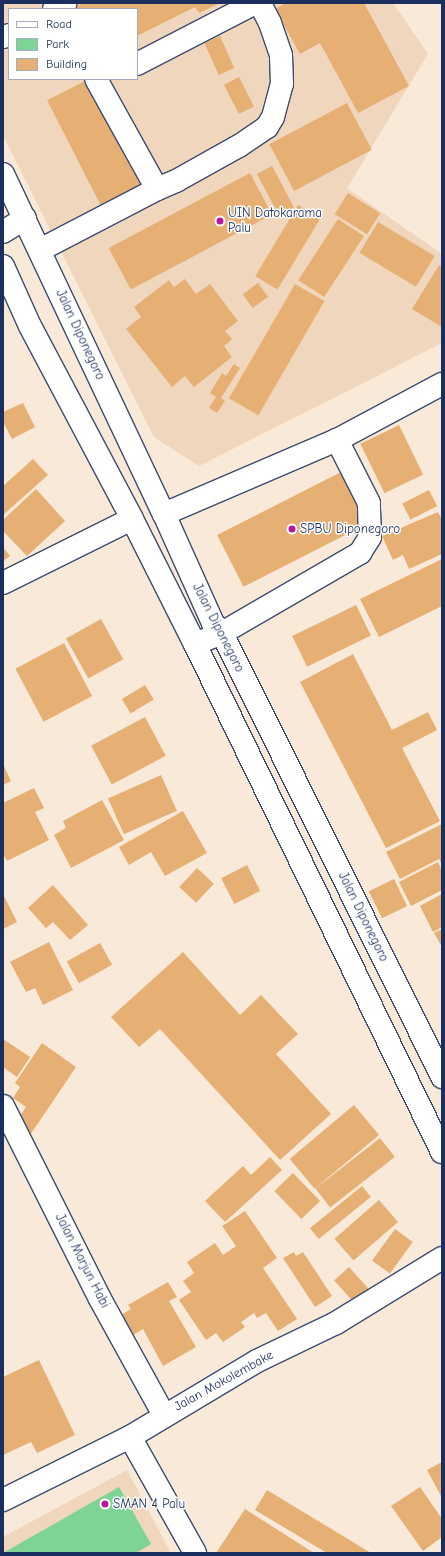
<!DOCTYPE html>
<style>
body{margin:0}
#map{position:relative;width:445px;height:1556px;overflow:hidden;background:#f8e9d8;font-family:"Comic Neue",sans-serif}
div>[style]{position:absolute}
.built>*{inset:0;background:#f0d6bc}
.green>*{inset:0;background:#7ed397}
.building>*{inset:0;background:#e6b074;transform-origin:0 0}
.roads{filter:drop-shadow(1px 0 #3c4b70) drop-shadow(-1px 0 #3c4b70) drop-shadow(0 1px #3c4b70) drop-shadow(0 -1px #3c4b70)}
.minor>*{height:22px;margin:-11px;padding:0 11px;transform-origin:11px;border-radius:11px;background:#fff}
.highway>*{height:22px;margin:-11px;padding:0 11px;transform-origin:11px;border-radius:11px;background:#fff}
.dots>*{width:11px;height:11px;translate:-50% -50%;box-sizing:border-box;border:2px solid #fff;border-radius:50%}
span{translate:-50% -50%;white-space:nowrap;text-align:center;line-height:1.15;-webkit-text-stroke:3px #fff;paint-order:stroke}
.poi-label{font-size:13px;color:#1b2f5e}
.left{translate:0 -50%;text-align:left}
.street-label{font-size:13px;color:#1b2f5e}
.frame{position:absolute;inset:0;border:4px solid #1b2f5e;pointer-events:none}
.legend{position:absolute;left:8px;top:8px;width:130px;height:72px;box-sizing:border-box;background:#fff;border:1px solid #a4acbf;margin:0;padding:5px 7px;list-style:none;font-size:12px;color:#1b2f5e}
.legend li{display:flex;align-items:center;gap:8px;height:20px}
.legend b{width:20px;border:1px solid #a4acbf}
</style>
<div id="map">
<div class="built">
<div style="clip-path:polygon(evenodd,3px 3px,393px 3px,428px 54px,347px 188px,442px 254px,442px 343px,199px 466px,154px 437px,3px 135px,3px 3px,9px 9px,137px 9px,137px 79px,9px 79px,9px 9px)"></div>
<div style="clip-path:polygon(127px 1470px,171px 1553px,3px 1553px,3px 1537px)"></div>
</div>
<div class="green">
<div style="clip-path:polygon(119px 1487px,151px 1544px,136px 1553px,3px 1553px)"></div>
</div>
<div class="building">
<div style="clip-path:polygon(83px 3px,220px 3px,199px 13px,195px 7px,137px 36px,137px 9px,71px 9px)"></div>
<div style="clip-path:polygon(286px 3px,364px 3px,409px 86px,358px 113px,320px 43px,300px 54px,275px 9px)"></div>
<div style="left:220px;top:36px;width:35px;height:17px;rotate:66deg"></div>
<div style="left:239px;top:77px;width:33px;height:17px;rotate:63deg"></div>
<div style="left:89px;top:79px;width:124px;height:47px;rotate:63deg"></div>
<div style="left:347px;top:103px;width:53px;height:88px;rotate:62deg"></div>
<div style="left:272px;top:166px;width:47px;height:17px;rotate:62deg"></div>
<div style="left:250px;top:173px;width:47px;height:160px;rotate:62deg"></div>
<div style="left:348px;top:193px;width:38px;height:25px;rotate:32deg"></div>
<div style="left:298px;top:205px;width:26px;height:83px;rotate:31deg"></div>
<div style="left:338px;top:219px;width:31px;height:73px;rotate:33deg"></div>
<div style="left:378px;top:222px;width:66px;height:36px;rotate:31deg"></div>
<div style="clip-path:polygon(439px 265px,442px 267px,442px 327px,412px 309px)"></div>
<div style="clip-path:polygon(185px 279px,196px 294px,210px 284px,238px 321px,225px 331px,232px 339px,224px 346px,232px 357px,194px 387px,185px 376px,172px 387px,126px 329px,141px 317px,134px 307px,169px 280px,174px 287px)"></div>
<div style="left:258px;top:283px;width:17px;height:19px;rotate:54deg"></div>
<div style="left:295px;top:284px;width:34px;height:132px;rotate:30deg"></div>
<div style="clip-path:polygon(234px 364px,240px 368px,221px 398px,225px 401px,217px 413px,209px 408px,216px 397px,210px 393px,222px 373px,226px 376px)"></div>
<div style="clip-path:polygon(23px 403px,35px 427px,12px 439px,3px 422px,3px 412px)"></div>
<div style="left:399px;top:425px;width:55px;height:43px;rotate:64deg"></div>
<div style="clip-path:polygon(33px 459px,48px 475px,3px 515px,3px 486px)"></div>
<div style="left:341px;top:472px;width:58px;height:139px;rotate:63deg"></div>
<div style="clip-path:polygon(36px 489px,65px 521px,27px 556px,3px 531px,3px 520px)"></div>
<div style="left:429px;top:490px;width:18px;height:30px;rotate:63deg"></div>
<div style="clip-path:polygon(438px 512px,442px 520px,442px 554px,409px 569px,403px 555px,393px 560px,382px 536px)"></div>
<div style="clip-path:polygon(3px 547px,10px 556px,3px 561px)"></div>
<div style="clip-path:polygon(442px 559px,442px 606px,379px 637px,360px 599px)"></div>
<div style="left:356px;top:605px;width:34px;height:71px;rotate:64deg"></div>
<div style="left:101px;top:619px;width:46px;height:40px;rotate:61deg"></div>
<div style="left:64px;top:643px;width:60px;height:55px;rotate:62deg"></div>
<div style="clip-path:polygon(353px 654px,392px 730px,428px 712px,437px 730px,402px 748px,440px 821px,386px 848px,300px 682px)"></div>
<div style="left:145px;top:685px;width:17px;height:27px;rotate:59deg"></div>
<div style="left:145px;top:717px;width:44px;height:61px;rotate:62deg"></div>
<div style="clip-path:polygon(3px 764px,11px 781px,3px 785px)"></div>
<div style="left:161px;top:775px;width:39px;height:58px;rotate:66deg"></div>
<div style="clip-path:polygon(34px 788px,44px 808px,35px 812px,49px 840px,7px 861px,3px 854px,3px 803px)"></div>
<div style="clip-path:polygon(102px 800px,124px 840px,71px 868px,54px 835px,66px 828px,63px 821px)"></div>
<div style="clip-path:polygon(183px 811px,207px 853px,165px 876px,151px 852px,129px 865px,119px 847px)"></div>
<div style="clip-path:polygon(442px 824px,442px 865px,439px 859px,400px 879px,386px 852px)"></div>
<div style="clip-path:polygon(438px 862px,442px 871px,442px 890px,411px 906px,399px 882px)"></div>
<div style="left:247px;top:865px;width:29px;height:29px;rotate:63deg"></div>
<div style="left:197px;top:868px;width:23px;height:26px;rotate:43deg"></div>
<div style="left:394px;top:879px;width:30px;height:28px;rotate:64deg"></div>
<div style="clip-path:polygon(53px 885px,88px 925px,70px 940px,53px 922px,46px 928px,28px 908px)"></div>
<div style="clip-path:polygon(3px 894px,17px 922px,3px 929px)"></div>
<div style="clip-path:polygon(442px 894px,442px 927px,433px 932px,420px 906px)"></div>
<div style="clip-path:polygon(442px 929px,442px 947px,434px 933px)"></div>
<div style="clip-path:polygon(49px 942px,73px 990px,43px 1005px,35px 988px,26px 992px,10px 962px)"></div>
<div style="left:100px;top:943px;width:25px;height:38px;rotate:61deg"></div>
<div style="clip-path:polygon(183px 952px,240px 1015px,261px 995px,298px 1034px,276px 1054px,331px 1114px,280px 1160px,160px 1029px,139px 1047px,111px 1017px)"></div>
<div style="clip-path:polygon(3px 1039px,30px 1057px,17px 1077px,3px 1067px)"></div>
<div style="clip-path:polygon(42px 1043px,76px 1067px,22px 1147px,15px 1123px,26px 1107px,13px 1098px,20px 1087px,15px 1083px)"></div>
<div style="left:354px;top:1105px;width:39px;height:84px;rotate:50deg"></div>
<div style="left:380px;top:1138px;width:24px;height:82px;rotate:52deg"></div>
<div style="clip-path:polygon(270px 1157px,282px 1170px,225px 1222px,205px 1201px,243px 1166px,251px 1175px)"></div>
<div style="left:293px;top:1173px;width:39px;height:26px;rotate:46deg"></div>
<div style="left:362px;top:1186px;width:14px;height:67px;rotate:51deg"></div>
<div style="left:379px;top:1200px;width:29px;height:59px;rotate:49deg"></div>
<div style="clip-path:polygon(245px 1211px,277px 1258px,263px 1268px,297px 1319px,278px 1331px,266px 1313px,257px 1318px,254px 1313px,241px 1322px,245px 1327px,223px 1342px,216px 1333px,206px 1340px,179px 1300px,191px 1292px,183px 1281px,194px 1273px,187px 1262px,215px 1243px,223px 1255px,236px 1246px,222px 1226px)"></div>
<div style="left:395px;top:1229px;width:22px;height:39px;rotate:36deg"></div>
<div style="clip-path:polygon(294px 1252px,296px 1256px,303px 1252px,332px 1296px,315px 1307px,283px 1258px)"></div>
<div style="left:349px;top:1267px;width:31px;height:20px;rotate:48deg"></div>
<div style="clip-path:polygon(168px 1282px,177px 1297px,169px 1301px,196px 1347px,163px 1366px,143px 1329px,133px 1335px,121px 1315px,131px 1309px,128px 1305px)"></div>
<div style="clip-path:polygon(39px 1360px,75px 1435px,37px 1453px,31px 1442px,3px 1455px,3px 1377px)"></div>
<div style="clip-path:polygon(442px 1462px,442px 1498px,427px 1470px)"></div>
<div style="clip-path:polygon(420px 1487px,442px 1519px,442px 1537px,423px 1551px,391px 1506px)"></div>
<div style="clip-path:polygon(267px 1490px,371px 1553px,327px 1553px,255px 1510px)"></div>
<div style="clip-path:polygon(245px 1509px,314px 1553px,216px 1553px)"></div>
</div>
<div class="roads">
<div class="minor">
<div style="left:54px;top:9px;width:13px;rotate:-27deg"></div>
<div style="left:3px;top:37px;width:6px;rotate:-18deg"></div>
<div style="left:137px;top:64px;width:133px;rotate:-27.3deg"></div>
<div style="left:96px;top:79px;width:126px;rotate:61deg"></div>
<div style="left:157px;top:189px;width:21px;rotate:-23deg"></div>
<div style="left:176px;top:181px;width:72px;rotate:-29.1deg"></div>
<div style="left:239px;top:146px;width:34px;rotate:-34deg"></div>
<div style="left:267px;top:127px;width:12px;rotate:-59deg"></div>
<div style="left:273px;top:117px;width:34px;rotate:-75deg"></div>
<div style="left:282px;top:84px;width:29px;rotate:-92deg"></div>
<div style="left:281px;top:55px;width:34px;rotate:-109deg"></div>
<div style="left:270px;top:23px;width:22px;rotate:-117deg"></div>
<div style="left:40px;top:250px;width:132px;rotate:-27.5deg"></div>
<div style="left:164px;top:514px;width:188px;rotate:-23.2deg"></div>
<div style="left:337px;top:440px;width:119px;rotate:-28.1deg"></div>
<div style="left:3px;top:583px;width:144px;rotate:-26.4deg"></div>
<div style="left:195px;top:644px;width:29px;rotate:-22deg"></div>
<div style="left:222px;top:633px;width:160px;rotate:-30.1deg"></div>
<div style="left:360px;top:553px;width:19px;rotate:-58deg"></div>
<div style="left:370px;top:537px;width:34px;rotate:-92deg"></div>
<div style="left:369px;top:503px;width:71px;rotate:-116.9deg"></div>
<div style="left:3px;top:1106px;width:214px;rotate:63.3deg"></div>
<div style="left:99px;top:1297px;width:135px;rotate:61.2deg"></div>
<div style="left:130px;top:1437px;width:133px;rotate:60.7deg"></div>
<div style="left:3px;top:1500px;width:142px;rotate:-26.4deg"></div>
<div style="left:130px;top:1437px;width:148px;rotate:-30.9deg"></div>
<div style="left:257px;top:1361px;width:88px;rotate:-25.7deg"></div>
<div style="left:336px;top:1323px;width:124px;rotate:-31.5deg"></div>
</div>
<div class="highway">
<div style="left:3px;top:174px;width:376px;rotate:64.7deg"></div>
<div style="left:164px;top:514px;width:120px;rotate:65.8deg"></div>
<div style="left:213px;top:623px;width:13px;rotate:48deg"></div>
<div style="left:222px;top:633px;width:496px;rotate:63.6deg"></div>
<div style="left:3px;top:232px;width:26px;rotate:-32deg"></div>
<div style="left:3px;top:266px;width:66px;rotate:65.8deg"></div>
<div style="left:30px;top:326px;width:218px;rotate:62.1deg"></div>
<div style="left:132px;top:519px;width:140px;rotate:63.3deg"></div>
<div style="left:195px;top:644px;width:565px;rotate:64.07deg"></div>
</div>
</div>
<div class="dots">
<div style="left:220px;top:221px;background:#b5179e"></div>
<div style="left:292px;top:529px;background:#b5179e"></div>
<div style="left:105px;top:1504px;background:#b5179e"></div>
</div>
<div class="poi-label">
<span class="left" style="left:228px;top:221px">UIN Datokarama<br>Palu</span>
<span class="left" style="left:300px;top:529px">SPBU Diponegoro</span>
<span class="left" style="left:113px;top:1504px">SMAN 4 Palu</span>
</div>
<div class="street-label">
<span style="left:80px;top:335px;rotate:65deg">Jalan Diponegoro</span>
<span style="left:218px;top:628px;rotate:63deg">Jalan Diponegoro</span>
<span style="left:363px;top:917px;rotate:64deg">Jalan Diponegoro</span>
<span style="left:82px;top:1261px;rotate:63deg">Jalan Marjun Habi</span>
<span style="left:224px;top:1381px;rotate:-29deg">Jalan Mokolembake</span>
</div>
<div class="frame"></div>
<ul class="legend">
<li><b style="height:5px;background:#fff"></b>Road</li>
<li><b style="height:11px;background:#7ed397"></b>Park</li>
<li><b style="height:11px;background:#e6b074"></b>Building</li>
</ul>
</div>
